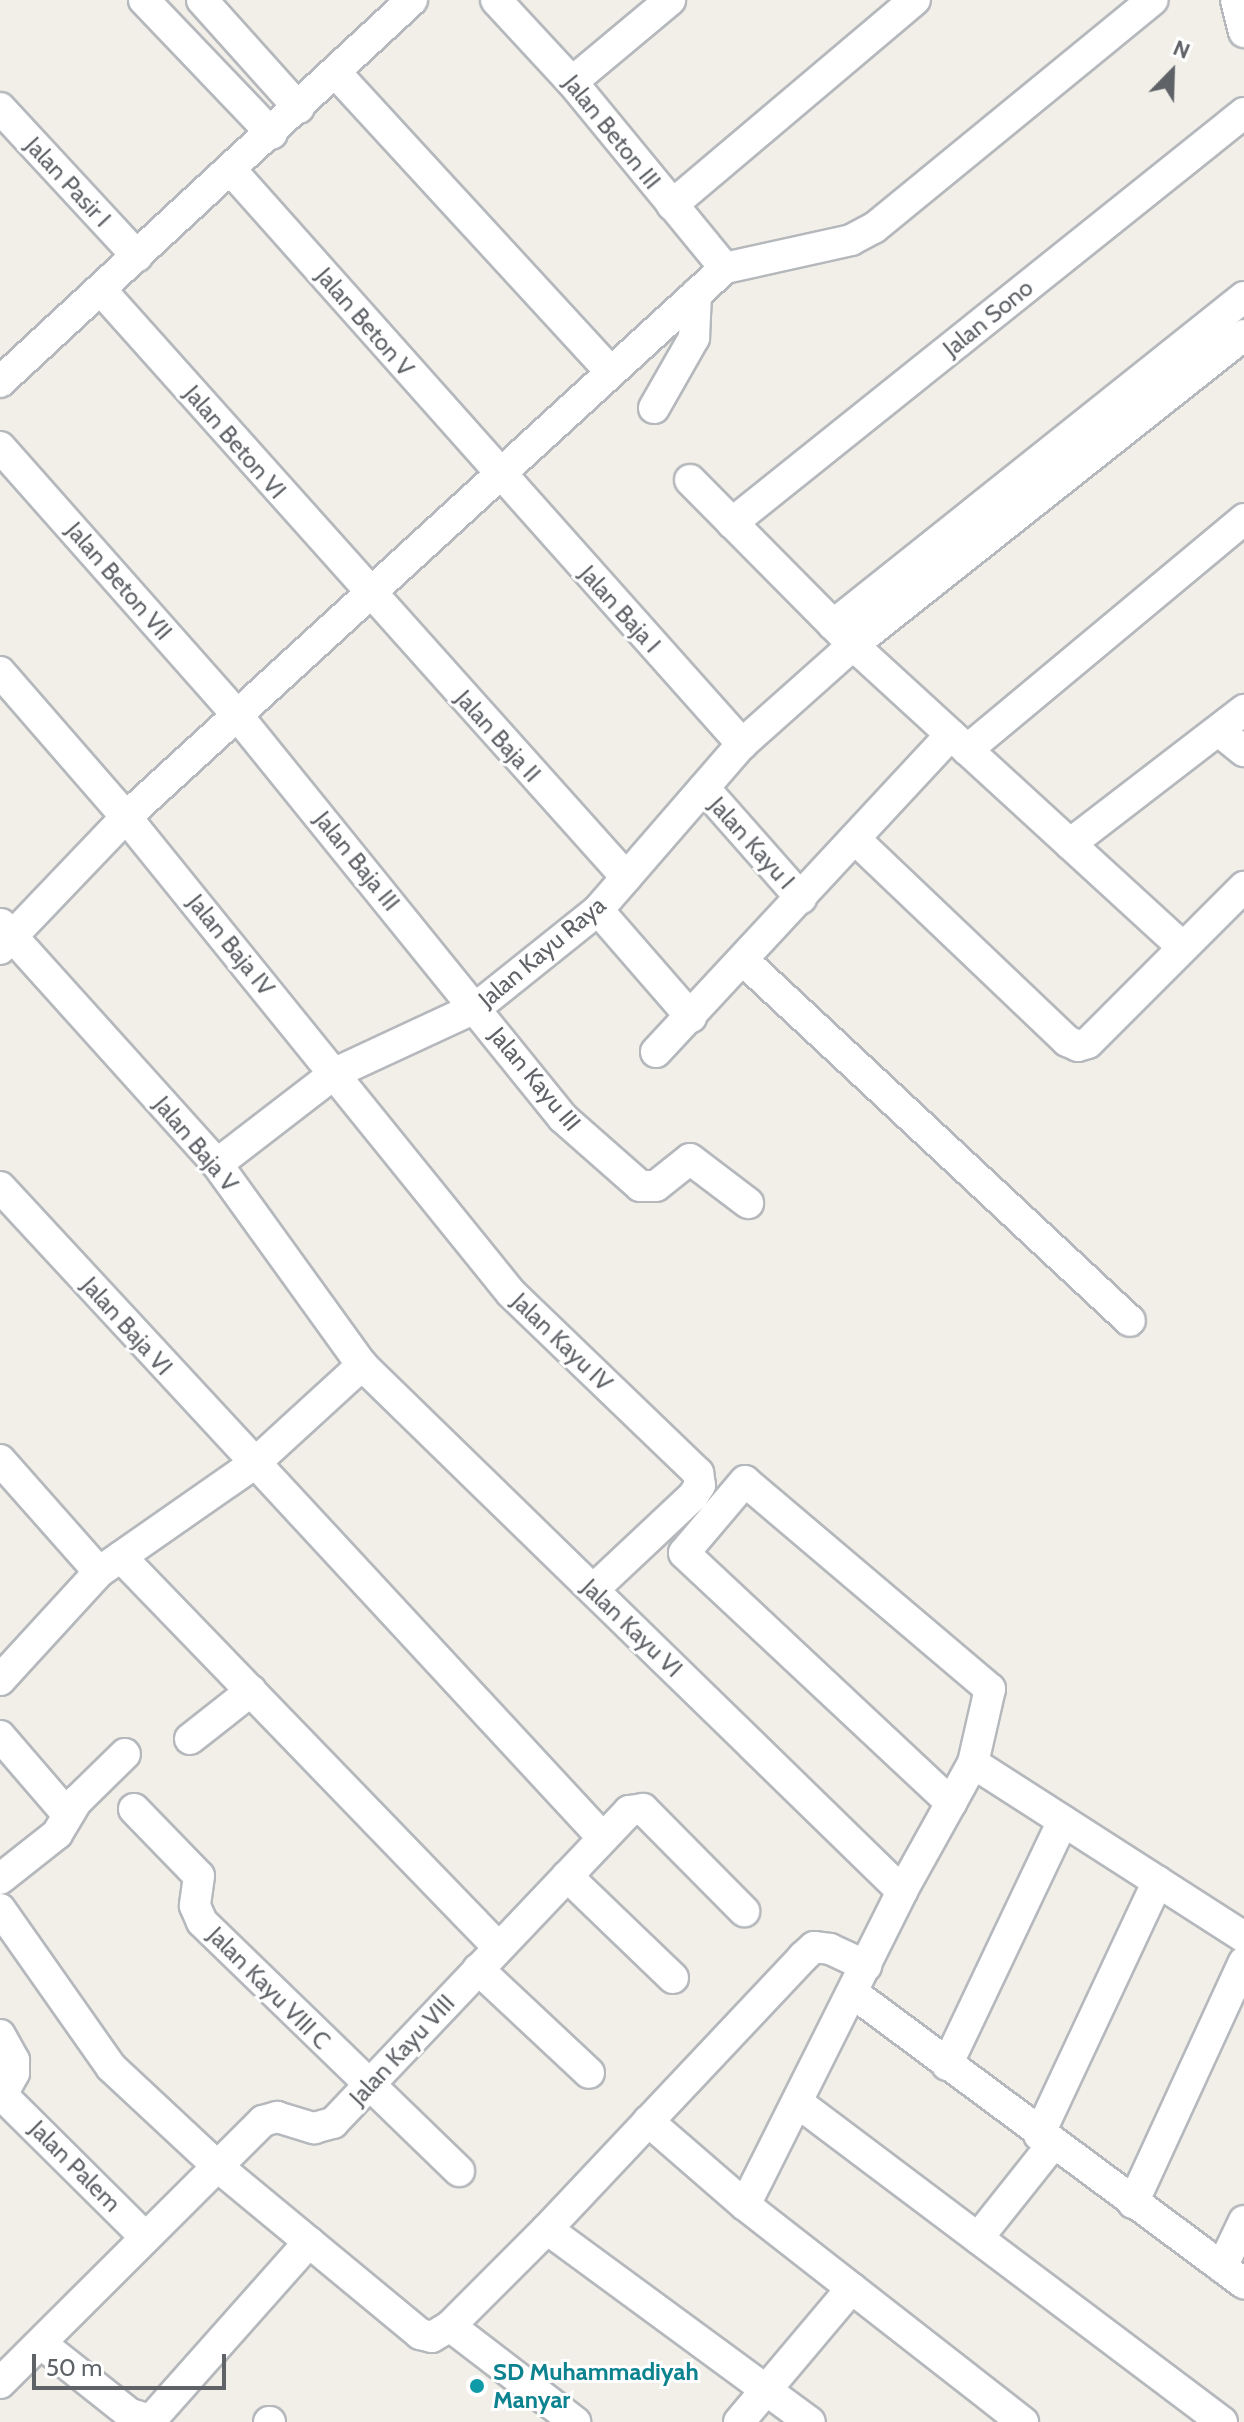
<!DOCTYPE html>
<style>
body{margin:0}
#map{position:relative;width:1244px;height:2422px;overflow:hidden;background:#f1efe8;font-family:Cabin,sans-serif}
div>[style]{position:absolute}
.roads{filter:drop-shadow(2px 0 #b5b8bc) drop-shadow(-2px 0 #b5b8bc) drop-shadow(0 2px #b5b8bc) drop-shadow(0 -2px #b5b8bc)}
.minor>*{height:30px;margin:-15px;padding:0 15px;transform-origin:15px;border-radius:15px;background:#fff}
.dots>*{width:22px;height:22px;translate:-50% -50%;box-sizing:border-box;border:4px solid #fff;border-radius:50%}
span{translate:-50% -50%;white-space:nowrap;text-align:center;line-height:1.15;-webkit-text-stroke:6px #fff;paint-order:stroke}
.street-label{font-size:24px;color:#5f6368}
.culture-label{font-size:24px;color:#0d838f;font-weight:700}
.left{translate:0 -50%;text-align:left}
.north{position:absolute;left:1132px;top:32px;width:80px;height:80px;-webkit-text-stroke:6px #fff;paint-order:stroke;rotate:23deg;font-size:22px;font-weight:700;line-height:32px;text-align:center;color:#5f6368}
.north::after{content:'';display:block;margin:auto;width:28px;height:36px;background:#5f6368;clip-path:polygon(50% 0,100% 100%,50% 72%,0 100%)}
.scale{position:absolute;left:32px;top:2354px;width:194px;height:36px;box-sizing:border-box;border:4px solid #5f6368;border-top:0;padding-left:10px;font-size:24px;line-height:28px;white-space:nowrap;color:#5f6368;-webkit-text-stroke:6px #fff;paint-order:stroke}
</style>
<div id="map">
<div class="roads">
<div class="minor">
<div style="left:144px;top:0;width:185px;rotate:46.3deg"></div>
<div style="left:202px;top:0;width:145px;rotate:48.1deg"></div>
<div style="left:496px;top:0;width:112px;rotate:47.2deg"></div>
<div style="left:572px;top:82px;width:241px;rotate:50.6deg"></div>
<div style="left:1236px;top:0;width:33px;rotate:76deg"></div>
<div style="left:336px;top:73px;width:406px;rotate:47.4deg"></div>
<div style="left:572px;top:82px;width:128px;rotate:-39.9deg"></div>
<div style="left:0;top:108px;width:202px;rotate:47.2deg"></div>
<div style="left:231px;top:170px;width:769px;rotate:48.32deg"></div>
<div style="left:672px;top:205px;width:318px;rotate:-40.2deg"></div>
<div style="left:101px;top:290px;width:788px;rotate:48.19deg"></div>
<div style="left:0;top:382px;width:562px;rotate:-42.84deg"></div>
<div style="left:654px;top:408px;width:81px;rotate:-60.3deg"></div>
<div style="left:694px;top:338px;width:44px;rotate:-87.4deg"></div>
<div style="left:0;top:447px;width:358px;rotate:48.5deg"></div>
<div style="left:237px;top:715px;width:518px;rotate:51.03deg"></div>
<div style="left:563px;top:1118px;width:103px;rotate:41.4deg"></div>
<div style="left:640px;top:1186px;width:16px"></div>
<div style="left:656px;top:1186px;width:43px;rotate:-38.5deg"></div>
<div style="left:690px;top:1159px;width:73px;rotate:37.2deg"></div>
<div style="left:690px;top:480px;width:232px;rotate:45.3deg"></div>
<div style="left:853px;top:645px;width:445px;rotate:42.5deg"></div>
<div style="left:732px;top:523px;width:656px;rotate:-38.69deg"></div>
<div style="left:833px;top:625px;width:526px;rotate:-38.59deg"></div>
<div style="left:0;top:672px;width:192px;rotate:49deg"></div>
<div style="left:126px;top:817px;width:612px;rotate:51.03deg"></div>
<div style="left:511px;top:1293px;width:260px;rotate:43.9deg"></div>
<div style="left:698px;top:1473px;width:12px;rotate:81deg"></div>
<div style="left:700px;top:1485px;width:13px;rotate:122deg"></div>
<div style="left:693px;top:1496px;width:137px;rotate:136.8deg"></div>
<div style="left:1219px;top:731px;width:32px;rotate:39deg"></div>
<div style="left:967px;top:750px;width:361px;rotate:-39.8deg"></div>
<div style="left:704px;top:788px;width:147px;rotate:48.6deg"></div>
<div style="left:855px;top:839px;width:293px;rotate:43.6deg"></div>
<div style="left:1067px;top:1041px;width:12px;rotate:24deg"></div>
<div style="left:1078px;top:1046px;width:10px;rotate:-17deg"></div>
<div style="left:1088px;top:1043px;width:221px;rotate:-45deg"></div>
<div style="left:1070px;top:844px;width:220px;rotate:-37.6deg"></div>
<div style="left:598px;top:910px;width:142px;rotate:49deg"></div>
<div style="left:1px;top:924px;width:323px;rotate:48deg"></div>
<div style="left:217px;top:1164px;width:248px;rotate:54.2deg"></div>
<div style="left:362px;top:1365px;width:754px;rotate:44.25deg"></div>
<div style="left:0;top:949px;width:182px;rotate:-46.3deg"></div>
<div style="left:126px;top:817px;width:813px;rotate:-42.51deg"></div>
<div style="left:725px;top:268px;width:129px;rotate:-12.5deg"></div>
<div style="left:851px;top:240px;width:26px;rotate:-28deg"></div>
<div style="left:874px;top:228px;width:360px;rotate:-39.3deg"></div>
<div style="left:743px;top:960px;width:529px;rotate:43.01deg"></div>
<div style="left:656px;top:1052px;width:433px;rotate:-47.1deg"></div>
<div style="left:217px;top:1164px;width:149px;rotate:-37.6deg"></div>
<div style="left:335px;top:1073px;width:157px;rotate:-24.9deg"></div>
<div style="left:477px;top:1007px;width:155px;rotate:-38.7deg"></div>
<div style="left:598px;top:910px;width:220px;rotate:-49.1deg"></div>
<div style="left:742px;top:744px;width:149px;rotate:-41.7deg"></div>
<div style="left:853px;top:645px;width:499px;rotate:-38.4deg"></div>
<div style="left:0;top:1187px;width:887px;rotate:47.19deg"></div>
<div style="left:0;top:1460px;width:149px;rotate:48.5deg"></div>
<div style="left:121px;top:1557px;width:542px;rotate:45.97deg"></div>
<div style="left:0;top:1680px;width:147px;rotate:-47.5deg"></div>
<div style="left:99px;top:1572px;width:189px;rotate:-34.9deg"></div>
<div style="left:254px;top:1464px;width:147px;rotate:-42.5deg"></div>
<div style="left:0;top:1736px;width:103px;rotate:49.3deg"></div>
<div style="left:190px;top:1739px;width:78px;rotate:-38.2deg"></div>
<div style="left:973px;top:1763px;width:322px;rotate:32.7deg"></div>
<div style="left:134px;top:1809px;width:93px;rotate:45.9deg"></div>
<div style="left:199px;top:1876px;width:30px;rotate:98deg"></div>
<div style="left:195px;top:1906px;width:17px;rotate:66deg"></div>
<div style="left:202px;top:1922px;width:358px;rotate:44.1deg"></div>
<div style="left:567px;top:1876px;width:147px;rotate:43.9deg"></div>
<div style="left:0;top:1879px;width:73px;rotate:-38.3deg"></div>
<div style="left:57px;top:1834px;width:39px;rotate:-59deg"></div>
<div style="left:77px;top:1801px;width:67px;rotate:-44.4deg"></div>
<div style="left:0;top:1909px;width:193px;rotate:54.9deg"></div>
<div style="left:111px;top:2067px;width:145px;rotate:43deg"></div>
<div style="left:217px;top:2166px;width:264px;rotate:39.6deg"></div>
<div style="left:420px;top:2334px;width:12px;rotate:14deg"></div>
<div style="left:432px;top:2337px;width:21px;rotate:-31deg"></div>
<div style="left:450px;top:2326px;width:137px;rotate:-45deg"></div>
<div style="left:547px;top:2229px;width:374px;rotate:-46.7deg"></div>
<div style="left:803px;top:1957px;width:15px;rotate:-42deg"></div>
<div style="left:814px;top:1947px;width:16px;rotate:7deg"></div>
<div style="left:830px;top:1949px;width:40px;rotate:25deg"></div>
<div style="left:478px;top:1969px;width:152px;rotate:43.1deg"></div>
<div style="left:853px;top:1993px;width:487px;rotate:36.6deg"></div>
<div style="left:0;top:2035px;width:29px;rotate:61deg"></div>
<div style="left:14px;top:2060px;width:13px;rotate:90deg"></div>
<div style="left:14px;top:2073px;width:29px;rotate:119deg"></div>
<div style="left:947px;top:2065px;width:270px;rotate:-64.6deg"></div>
<div style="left:3px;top:2096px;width:200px;rotate:44.8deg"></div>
<div style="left:797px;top:2102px;width:532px;rotate:36.98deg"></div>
<div style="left:648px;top:2121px;width:128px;rotate:40.9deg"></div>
<div style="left:745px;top:2205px;width:353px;rotate:38deg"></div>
<div style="left:1039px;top:2135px;width:280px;rotate:-64.9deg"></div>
<div style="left:1133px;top:2203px;width:265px;rotate:-65.3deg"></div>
<div style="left:745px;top:2205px;width:351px;rotate:-63.4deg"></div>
<div style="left:902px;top:1891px;width:101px;rotate:-60.9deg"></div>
<div style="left:951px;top:1803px;width:46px;rotate:-61.2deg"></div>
<div style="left:973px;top:1763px;width:76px;rotate:-77.1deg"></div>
<div style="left:990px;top:1689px;width:321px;rotate:-139.7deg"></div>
<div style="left:745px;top:1481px;width:94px;rotate:130.3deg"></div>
<div style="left:684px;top:1553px;width:366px;rotate:43.1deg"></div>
<div style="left:547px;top:2229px;width:326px;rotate:36.3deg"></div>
<div style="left:978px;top:2238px;width:119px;rotate:-51.5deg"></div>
<div style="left:1222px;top:2267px;width:51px;rotate:-64.4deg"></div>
<div style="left:450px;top:2326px;width:158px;rotate:37.5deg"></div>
<div style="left:43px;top:2345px;width:111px;rotate:38.4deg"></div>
<div style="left:130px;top:2414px;width:22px;rotate:16deg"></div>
<div style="left:151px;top:2420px;width:238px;rotate:-48.4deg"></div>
<div style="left:0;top:2383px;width:371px;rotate:-44.9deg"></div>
<div style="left:263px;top:2121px;width:15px;rotate:-16deg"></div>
<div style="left:277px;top:2117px;width:39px;rotate:17deg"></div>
<div style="left:314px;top:2128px;width:20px;rotate:-15deg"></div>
<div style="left:333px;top:2123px;width:430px;rotate:-46.5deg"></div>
<div style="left:629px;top:1811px;width:14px;rotate:-8deg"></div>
<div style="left:643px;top:1809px;width:144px;rotate:45.3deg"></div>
<div style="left:269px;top:2422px;width:1px"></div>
<div style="left:739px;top:2422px;width:175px;rotate:-49.9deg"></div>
</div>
</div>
<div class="dots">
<div style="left:477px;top:2386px;background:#0f9aa8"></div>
</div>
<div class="street-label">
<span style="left:612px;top:132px;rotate:51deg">Jalan Beton III</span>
<span style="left:68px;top:182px;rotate:47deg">Jalan Pasir I</span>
<span style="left:988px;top:318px;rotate:-39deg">Jalan Sono</span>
<span style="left:365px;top:322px;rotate:49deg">Jalan Beton V</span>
<span style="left:235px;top:442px;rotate:49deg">Jalan Beton VI</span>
<span style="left:119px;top:581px;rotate:49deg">Jalan Beton VII</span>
<span style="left:620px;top:609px;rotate:48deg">Jalan Baja I</span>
<span style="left:498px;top:736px;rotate:48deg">Jalan Baja II</span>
<span style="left:752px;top:843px;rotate:48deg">Jalan Kayu I</span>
<span style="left:357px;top:861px;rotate:51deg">Jalan Baja III</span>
<span style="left:231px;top:945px;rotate:51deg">Jalan Baja IV</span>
<span style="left:542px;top:952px;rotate:-40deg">Jalan Kayu Raya</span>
<span style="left:535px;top:1079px;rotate:50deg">Jalan Kayu III</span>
<span style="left:196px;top:1144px;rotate:50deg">Jalan Baja V</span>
<span style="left:127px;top:1326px;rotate:48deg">Jalan Baja VI</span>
<span style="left:562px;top:1342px;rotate:44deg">Jalan Kayu IV</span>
<span style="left:632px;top:1628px;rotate:44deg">Jalan Kayu VI</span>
<span style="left:269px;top:1988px;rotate:45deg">Jalan Kayu VIII C</span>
<span style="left:402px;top:2050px;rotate:-47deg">Jalan Kayu VIII</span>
<span style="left:75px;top:2166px;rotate:45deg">Jalan Palem</span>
</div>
<div class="culture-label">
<span class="left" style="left:493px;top:2386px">SD Muhammadiyah<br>Manyar</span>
</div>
<div class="north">N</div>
<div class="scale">50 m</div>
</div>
